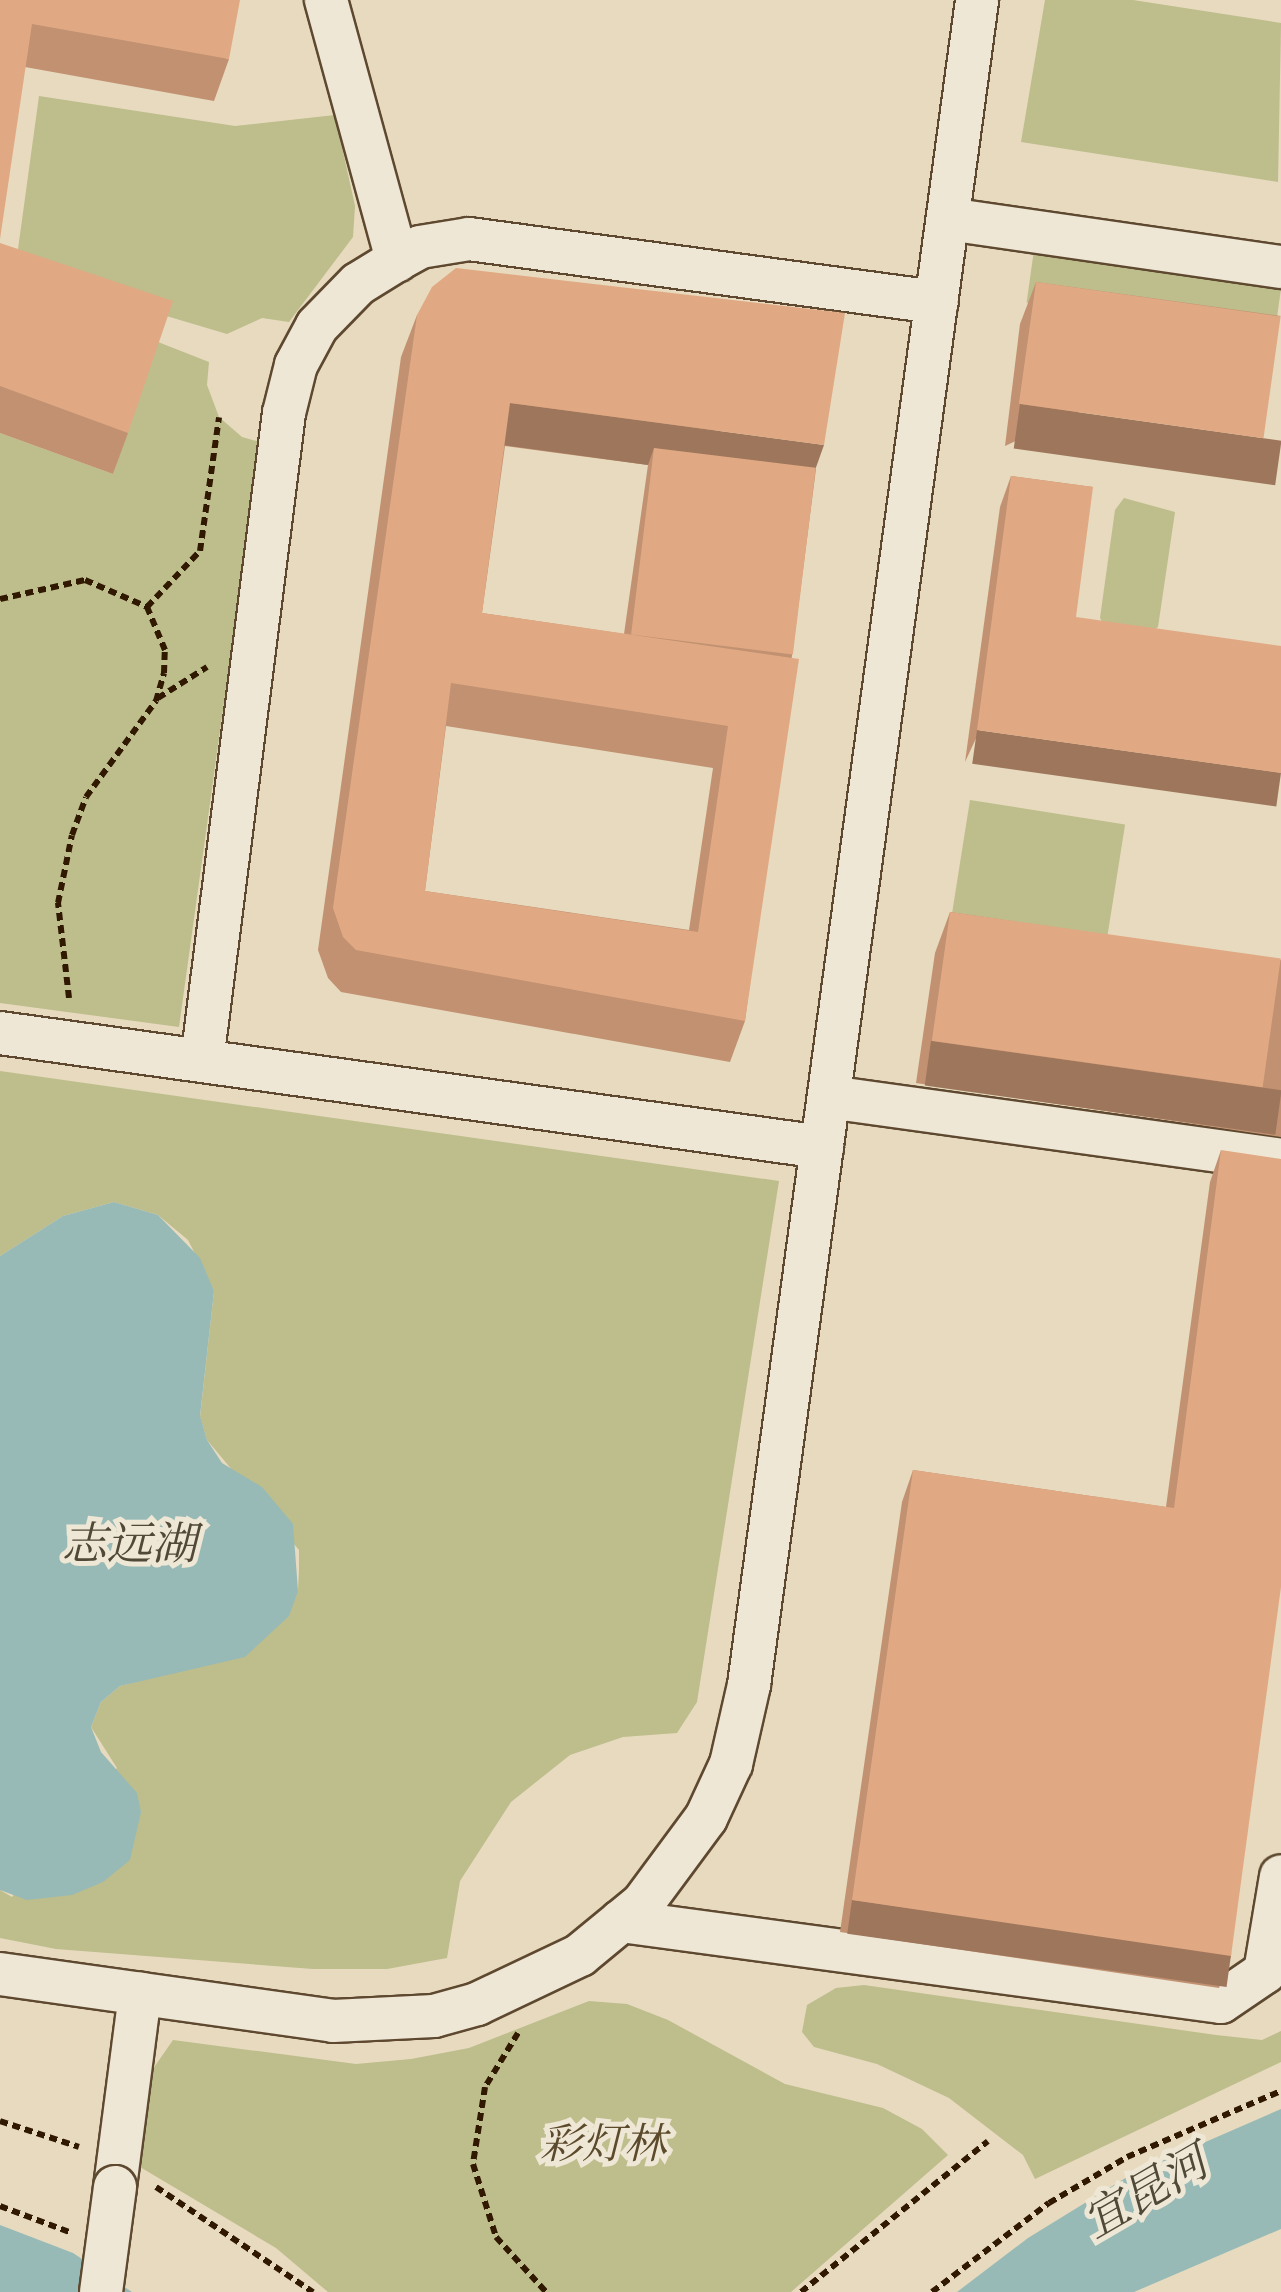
<!DOCTYPE html>
<meta charset="utf-8">
<style>
body{margin:0}
#map{position:relative;width:1281px;height:2292px;overflow:hidden;background:#e7dabe;font-family:"Sorts Mill Goudy","Noto Serif SC",serif}
div>[style]{position:absolute}
.green>*{inset:0;background:#bebd8c;transform-origin:0 0}
.water>*{inset:0;background:#97bab6}
.path>*{height:6px;margin-top:-3px;transform-origin:0;background:repeating-linear-gradient(90deg,#311901 0 8px,transparent 0 13px)}
.roads{filter:drop-shadow(2px 0 #5e4930) drop-shadow(-2px 0 #5e4930) drop-shadow(0 2px #5e4930) drop-shadow(0 -2px #5e4930)}
.minor>*{height:42px;margin:-21px;padding:0 21px;transform-origin:21px;border-radius:21px;background:#efe7d5}
.bridges{filter:drop-shadow(2px 0 #5e4930) drop-shadow(-2px 0 #5e4930) drop-shadow(0 2px #5e4930) drop-shadow(0 -2px #5e4930)}
.minor-bridge>*{height:42px;margin:-21px;padding:0 21px;transform-origin:21px;border-radius:21px;background:#efe7d5}
.wall>*{inset:0;background:#c19171}
.shaded-wall>*{inset:0;background:#9d765c;transform-origin:0 0}
.building>*{inset:0;background:#e0a983;transform-origin:0 0}
span{translate:-50% -50%;white-space:nowrap;text-align:center;line-height:1.15;-webkit-text-stroke:10px #efe7d5;paint-order:stroke}
.park-label{font-size:42px;color:#5b4a2b;font-style:italic}
.water-label{font-size:45px;color:#504937;font-style:italic}
</style>
<div id="map">
<div class="green">
<div style="clip-path:polygon(1045px 0,1133px 0,1281px 23px,1278px 182px,1021px 142px)"></div>
<div style="clip-path:polygon(39px 96px,235px 126px,335px 115px,355px 206px,353px 237px,289px 322px,262px 318px,227px 334px,15px 271px)"></div>
<div style="left:1034px;top:250px;width:250px;height:53px;rotate:8deg"></div>
<div style="clip-path:polygon(158px 342px,209px 362px,207px 385px,219px 417px,242px 437px,260px 442px,179px 1027px,0 1003px,0 433px,113px 474px)"></div>
<div style="clip-path:polygon(1124px 498px,1175px 512px,1158px 627px,1150px 633px,1105px 627px,1100px 618px,1115px 510px)"></div>
<div style="left:970px;top:800px;width:157px;height:121px;rotate:9deg"></div>
<div style="clip-path:polygon(0 1071px,779px 1181px,697px 1702px,677px 1733px,623px 1737px,570px 1755px,511px 1802px,460px 1881px,447px 1958px,387px 1969px,313px 1969px,56px 1949px,0 1938px,0 1890px,12px 1897px,117px 1768px,91px 1727px,101px 1702px,120px 1686px,198px 1666px,298px 1591px,299px 1570px,299px 1550px,207px 1440px,200px 1417px,214px 1291px,188px 1240px,158px 1215px,114px 1202px,63px 1216px,0 1256px)"></div>
<div style="clip-path:polygon(864px 1985px,1216px 2035px,1262px 2040px,1281px 2031px,1281px 2062px,1035px 2179px,1023px 2155px,949px 2098px,877px 2064px,814px 2047px,802px 2032px,807px 2005px,836px 1988px)"></div>
<div style="clip-path:polygon(589px 2001px,627px 2004px,668px 2020px,785px 2084px,883px 2108px,922px 2129px,948px 2155px,791px 2292px,328px 2292px,276px 2248px,135px 2164px,148px 2076px,173px 2040px,356px 2064px,411px 2059px,469px 2048px)"></div>
</div>
<div class="water">
<div style="clip-path:polygon(114px 1202px,158px 1215px,200px 1258px,214px 1291px,200px 1416px,207px 1440px,222px 1463px,262px 1487px,293px 1524px,298px 1591px,289px 1616px,245px 1657px,120px 1686px,101px 1702px,91px 1727px,101px 1752px,137px 1793px,141px 1812px,130px 1860px,103px 1882px,72px 1895px,27px 1900px,0 1890px,0 1256px,63px 1216px)"></div>
<div style="clip-path:polygon(1281px 2109px,1281px 2229px,1134px 2292px,957px 2292px,1028px 2238px,1132px 2174px)"></div>
<div style="clip-path:polygon(0 2225px,73px 2253px,132px 2292px,0 2292px)"></div>
</div>
<div class="path">
<div style="left:0;top:599px;width:87px;rotate:-12.6deg"></div>
<div style="left:85px;top:580px;width:68px;rotate:23.5deg"></div>
<div style="left:147px;top:607px;width:77px;rotate:-46.6deg"></div>
<div style="left:200px;top:551px;width:135px;rotate:-81.9deg"></div>
<div style="left:158px;top:698px;width:58px;rotate:-32.3deg"></div>
<div style="left:69px;top:998px;width:96px;rotate:-96.6deg"></div>
<div style="left:58px;top:903px;width:69px;rotate:-78.4deg"></div>
<div style="left:72px;top:835px;width:40px;rotate:-69.8deg"></div>
<div style="left:86px;top:797px;width:119px;rotate:-53.9deg"></div>
<div style="left:156px;top:701px;width:29px;rotate:-74deg"></div>
<div style="left:164px;top:673px;width:23px;rotate:-88deg"></div>
<div style="left:165px;top:650px;width:47px;rotate:-112.7deg"></div>
<div style="left:518px;top:2033px;width:63px;rotate:121.4deg"></div>
<div style="left:485px;top:2087px;width:78px;rotate:98.9deg"></div>
<div style="left:473px;top:2164px;width:77px;rotate:72.5deg"></div>
<div style="left:496px;top:2237px;width:74px;rotate:47.7deg"></div>
<div style="left:0;top:2121px;width:83px;rotate:18.2deg"></div>
<div style="left:156px;top:2187px;width:189px;rotate:33.8deg"></div>
<div style="left:0;top:2206px;width:74px;rotate:20.6deg"></div>
<div style="left:801px;top:2292px;width:240px;rotate:-38.9deg"></div>
<div style="left:932px;top:2292px;width:147px;rotate:-37.3deg"></div>
<div style="left:1049px;top:2203px;width:91px;rotate:-30.5deg"></div>
<div style="left:1127px;top:2157px;width:168px;rotate:-23.2deg"></div>
</div>
<div class="roads">
<div class="minor">
<div style="left:326px;top:0;width:270px;rotate:74.7deg"></div>
<div style="left:948px;top:219px;width:336px;rotate:8.2deg"></div>
<div style="left:0;top:1033px;width:830px;rotate:7.9deg"></div>
<div style="left:202px;top:1061px;width:653px;rotate:-82.79deg"></div>
<div style="left:284px;top:413px;width:49px;rotate:-76deg"></div>
<div style="left:296px;top:365px;width:44px;rotate:-61.7deg"></div>
<div style="left:317px;top:326px;width:59px;rotate:-45.7deg"></div>
<div style="left:358px;top:284px;width:46px;rotate:-31.6deg"></div>
<div style="left:397px;top:260px;width:26px;rotate:-29deg"></div>
<div style="left:420px;top:247px;width:50px;rotate:-9.3deg"></div>
<div style="left:469px;top:239px;width:472px;rotate:7.7deg"></div>
<div style="left:829px;top:1097px;width:456px;rotate:7.9deg"></div>
<div style="left:621px;top:1921px;width:605px;rotate:7.69deg"></div>
<div style="left:1221px;top:2002px;width:53px;rotate:-34.3deg"></div>
<div style="left:1265px;top:1972px;width:97px;rotate:-80.5deg"></div>
<div style="left:0;top:1974px;width:336px;rotate:8deg"></div>
<div style="left:333px;top:2021px;width:101px;rotate:-2.8deg"></div>
<div style="left:434px;top:2016px;width:45px;rotate:-15.6deg"></div>
<div style="left:477px;top:2004px;width:114px;rotate:-25.4deg"></div>
<div style="left:580px;top:1955px;width:82px;rotate:-39.5deg"></div>
<div style="left:643px;top:1903px;width:106px;rotate:-53.5deg"></div>
<div style="left:706px;top:1818px;width:60px;rotate:-65.2deg"></div>
<div style="left:731px;top:1764px;width:81px;rotate:-77.2deg"></div>
<div style="left:749px;top:1685px;width:1700px;rotate:-82.29deg"></div>
<div style="left:115px;top:2187px;width:195px;rotate:-82.6deg"></div>
</div>
</div>
<div class="bridges">
<div class="minor-bridge">
<div style="left:101px;top:2292px;width:106px;rotate:-82.4deg"></div>
</div>
</div>
<div class="wall">
<div style="clip-path:polygon(0 0,229px 59px,214px 101px,25px 67px)"></div>
<div style="clip-path:polygon(0 243px,128px 433px,113px 474px,0 433px)"></div>
<div style="clip-path:polygon(1036px 282px,1281px 316px,1005px 446px,1020px 324px)"></div>
<div style="clip-path:polygon(evenodd,417px 315px,816px 469px,745px 1021px,730px 1062px,341px 992px,328px 978px,318px 950px,401px 357px,417px 315px,505px 446px,648px 465px,624px 634px,482px 613px,505px 446px,417px 315px,446px 726px,713px 768px,689px 930px,425px 891px,446px 726px)"></div>
<div style="clip-path:polygon(1011px 476px,1093px 487px,965px 762px,1000px 507px)"></div>
<div style="clip-path:polygon(950px 912px,1281px 960px,1281px 1137px,916px 1083px,935px 953px)"></div>
<div style="clip-path:polygon(1221px 1150px,1231px 1956px,1219px 1988px,840px 1932px,902px 1502px,913px 1470px,1166px 1507px,1210px 1182px)"></div>
</div>
<div class="shaded-wall">
<div style="clip-path:polygon(510px 403px,824px 445px,809px 487px,654px 448px,648px 465px,495px 444px)"></div>
<div style="left:1020px;top:404px;width:264px;height:45px;rotate:8deg"></div>
<div style="left:977px;top:730px;width:307px;height:34px;rotate:8deg"></div>
<div style="left:931px;top:1041px;width:354px;height:45px;rotate:8deg"></div>
<div style="left:852px;top:1900px;width:383px;height:34px;rotate:8deg"></div>
</div>
<div class="building">
<div style="clip-path:polygon(0 0,240px 0,229px 59px,32px 24px,0 239px)"></div>
<div style="clip-path:polygon(0 243px,173px 301px,128px 433px,0 386px)"></div>
<div style="clip-path:polygon(evenodd,456px 268px,845px 313px,824px 445px,510px 403px,482px 613px,799px 659px,745px 1021px,356px 950px,343px 937px,333px 908px,417px 315px,432px 287px,456px 268px,451px 683px,728px 726px,698px 932px,425px 891px,451px 683px)"></div>
<div style="left:1036px;top:282px;width:247px;height:123px;rotate:8deg"></div>
<div style="left:654px;top:448px;width:163px;height:188px;rotate:7deg"></div>
<div style="clip-path:polygon(1011px 476px,1093px 487px,1076px 617px,1281px 646px,1281px 773px,977px 730px)"></div>
<div style="left:950px;top:912px;width:334px;height:130px;rotate:8deg"></div>
<div style="clip-path:polygon(1221px 1150px,1281px 1159px,1281px 1587px,1231px 1956px,852px 1900px,913px 1470px,1174px 1508px)"></div>
</div>
<div class="park-label">
<span style="left:603px;top:2148px">彩灯林</span>
</div>
<div class="water-label">
<span style="left:129px;top:1549px">志远湖</span>
<span style="left:1148px;top:2196px;rotate:-30deg">宜昆河</span>
</div>
</div>
